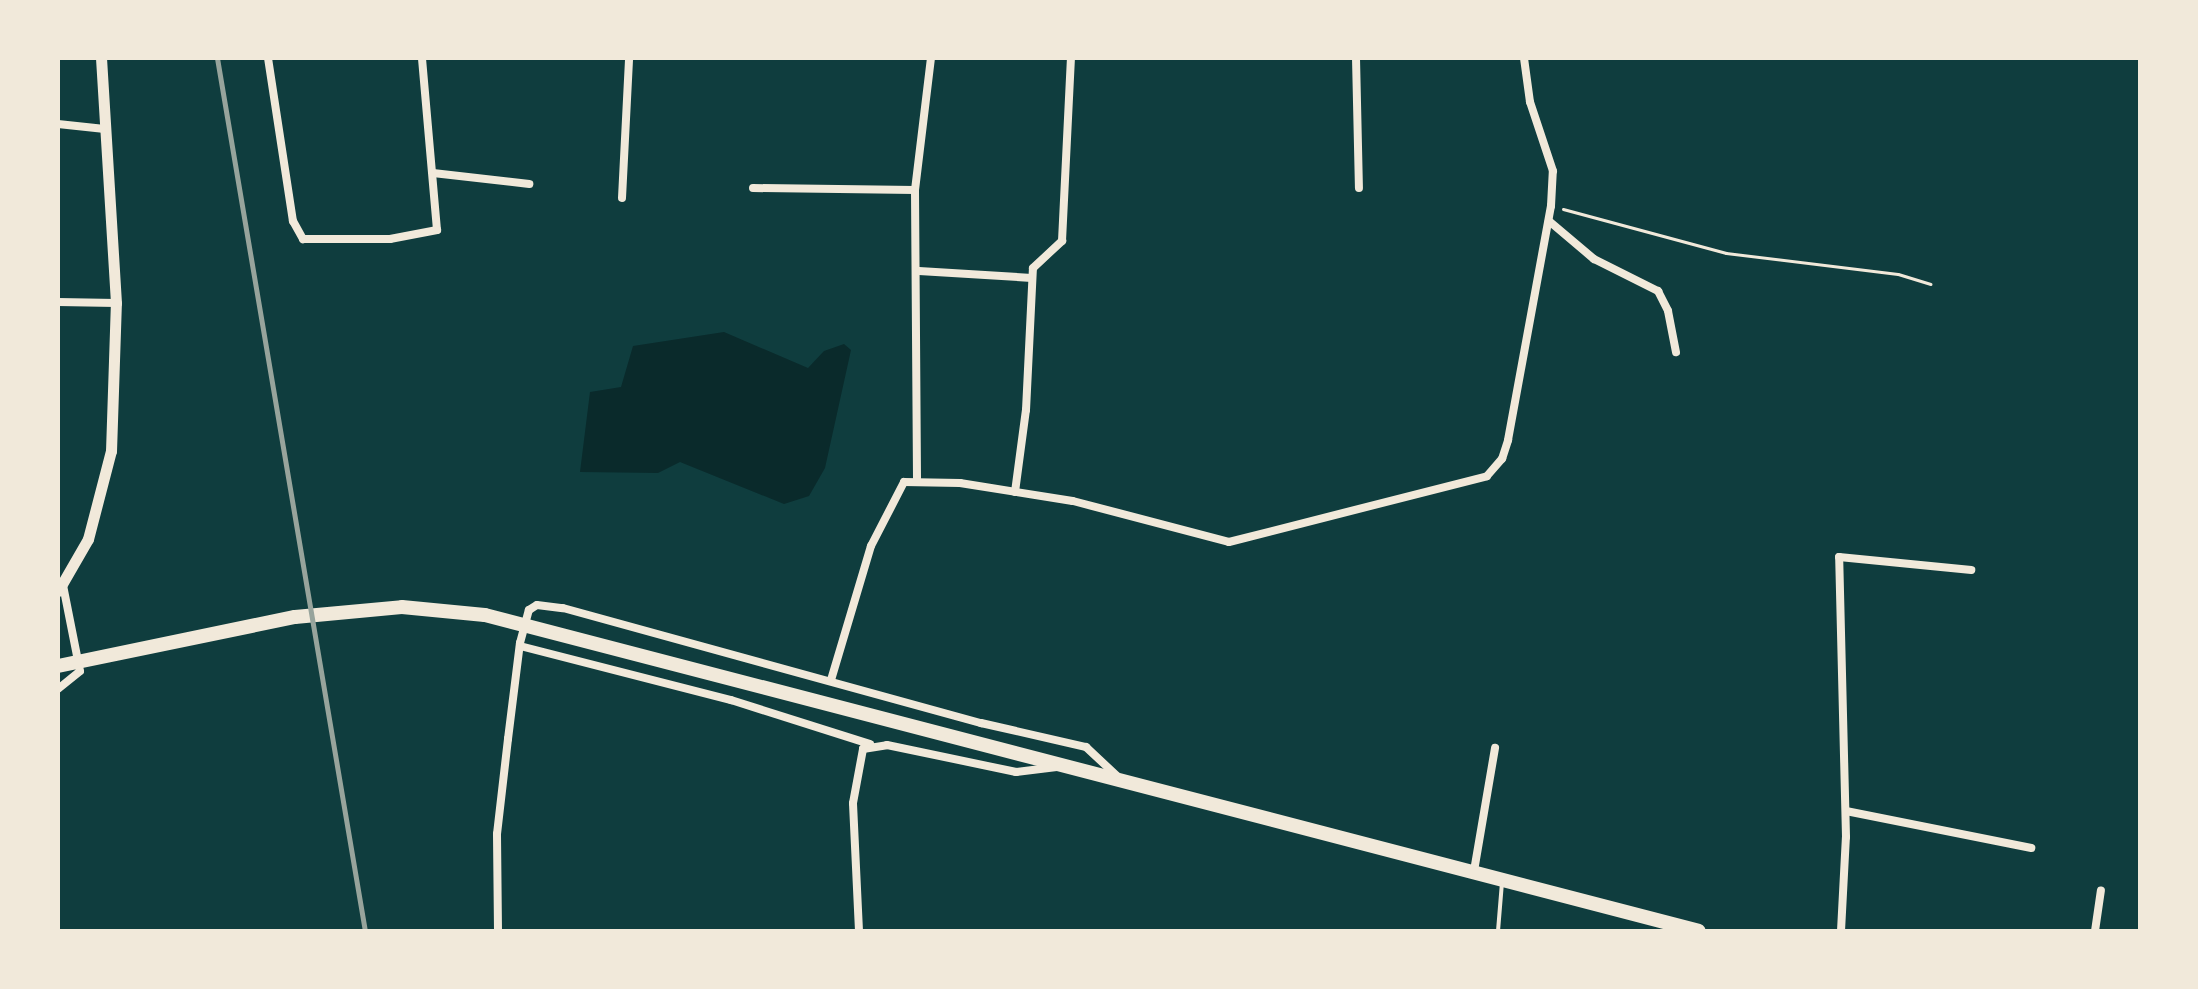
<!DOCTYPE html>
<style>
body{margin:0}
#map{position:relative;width:2198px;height:989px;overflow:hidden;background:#0f3d3e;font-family:"Noto Sans",sans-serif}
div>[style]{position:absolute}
.water>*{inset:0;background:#0a2a2b}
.path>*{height:3px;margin:-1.5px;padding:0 1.5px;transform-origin:1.5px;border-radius:1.5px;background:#f1e9da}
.service>*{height:4px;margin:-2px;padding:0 2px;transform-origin:2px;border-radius:2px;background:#f1e9da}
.minor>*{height:8px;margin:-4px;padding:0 4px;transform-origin:4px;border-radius:4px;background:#f1e9da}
.tertiary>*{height:11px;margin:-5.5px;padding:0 5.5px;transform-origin:5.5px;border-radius:5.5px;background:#f1e9da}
.primary>*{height:14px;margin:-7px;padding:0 7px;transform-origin:7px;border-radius:7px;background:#f1e9da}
.rail>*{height:5px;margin:-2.5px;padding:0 2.5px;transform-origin:2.5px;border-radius:2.5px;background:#97a49c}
span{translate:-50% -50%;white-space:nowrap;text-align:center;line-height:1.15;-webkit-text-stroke:7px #f1e9da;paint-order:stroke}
.frame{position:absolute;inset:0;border:60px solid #f1e9da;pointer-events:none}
</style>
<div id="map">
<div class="water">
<div style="clip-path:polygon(724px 332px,808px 368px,824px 351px,844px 344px,851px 350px,825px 468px,809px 496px,784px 504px,680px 462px,658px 473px,580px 472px,590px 392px,621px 387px,633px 346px)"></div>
</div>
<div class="path">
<div style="left:1563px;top:209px;width:169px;rotate:15.1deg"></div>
<div style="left:1726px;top:253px;width:173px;rotate:7deg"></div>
<div style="left:1898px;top:274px;width:34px;rotate:17deg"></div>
</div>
<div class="service">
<div style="left:1498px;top:931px;width:49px;rotate:-85.3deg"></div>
</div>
<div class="minor">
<div style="left:268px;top:58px;width:165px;rotate:81.3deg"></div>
<div style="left:293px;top:221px;width:21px;rotate:61deg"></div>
<div style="left:303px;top:239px;width:87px"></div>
<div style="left:390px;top:239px;width:48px;rotate:-10.8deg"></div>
<div style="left:437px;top:230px;width:173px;rotate:-95deg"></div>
<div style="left:1356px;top:58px;width:130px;rotate:88.7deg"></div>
<div style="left:58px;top:124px;width:47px;rotate:6.1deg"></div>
<div style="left:433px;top:173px;width:97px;rotate:6.5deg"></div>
<div style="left:753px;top:188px;width:162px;rotate:0.7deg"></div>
<div style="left:622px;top:198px;width:140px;rotate:-87.1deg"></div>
<div style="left:1549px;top:221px;width:59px;rotate:40.2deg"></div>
<div style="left:1594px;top:259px;width:72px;rotate:26.6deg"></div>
<div style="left:1658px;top:291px;width:22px;rotate:63deg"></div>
<div style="left:1668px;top:311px;width:42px;rotate:79deg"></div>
<div style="left:919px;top:271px;width:113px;rotate:3.5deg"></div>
<div style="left:58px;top:302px;width:58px;rotate:1deg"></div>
<div style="left:917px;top:478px;width:288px;rotate:-90.4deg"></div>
<div style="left:915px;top:190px;width:133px;rotate:-83.1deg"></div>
<div style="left:1015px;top:492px;width:83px;rotate:-82.4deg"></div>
<div style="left:1026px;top:410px;width:142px;rotate:-87.2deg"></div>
<div style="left:1033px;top:268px;width:40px;rotate:-43deg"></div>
<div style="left:1062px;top:241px;width:183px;rotate:-87.2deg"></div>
<div style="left:520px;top:646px;width:218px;rotate:14.4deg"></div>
<div style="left:731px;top:700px;width:146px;rotate:17.6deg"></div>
<div style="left:831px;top:680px;width:140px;rotate:-73.4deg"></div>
<div style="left:871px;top:546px;width:72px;rotate:-62.7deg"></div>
<div style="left:904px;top:482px;width:56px;rotate:1deg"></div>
<div style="left:960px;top:483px;width:114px;rotate:9.1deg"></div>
<div style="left:1073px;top:501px;width:161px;rotate:14.7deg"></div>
<div style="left:1229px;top:542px;width:266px;rotate:-14.3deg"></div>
<div style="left:1487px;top:476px;width:23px;rotate:-49deg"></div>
<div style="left:1502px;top:459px;width:20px;rotate:-72deg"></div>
<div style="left:1508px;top:440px;width:238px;rotate:-79.6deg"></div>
<div style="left:1551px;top:206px;width:35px;rotate:-87deg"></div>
<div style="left:1553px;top:171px;width:73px;rotate:-108.4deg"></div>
<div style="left:1530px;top:102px;width:44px;rotate:-97.8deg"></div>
<div style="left:58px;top:689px;width:28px;rotate:-39deg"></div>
<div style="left:80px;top:671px;width:88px;rotate:-101.2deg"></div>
<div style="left:1846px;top:811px;width:189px;rotate:11.3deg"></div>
<div style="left:1474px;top:871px;width:125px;rotate:-80.3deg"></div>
<div style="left:498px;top:931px;width:97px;rotate:-90.6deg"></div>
<div style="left:497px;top:834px;width:96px;rotate:-83.4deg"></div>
<div style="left:508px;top:739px;width:97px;rotate:-82.9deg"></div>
<div style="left:520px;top:643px;width:34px;rotate:-75deg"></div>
<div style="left:529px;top:610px;width:9px;rotate:-32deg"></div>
<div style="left:537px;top:605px;width:26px;rotate:7deg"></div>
<div style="left:563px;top:608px;width:434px;rotate:15.4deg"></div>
<div style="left:981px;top:723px;width:108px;rotate:12.9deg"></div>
<div style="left:1086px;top:747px;width:42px;rotate:43.1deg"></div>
<div style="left:859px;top:931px;width:128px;rotate:-92.7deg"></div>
<div style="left:853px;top:803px;width:55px;rotate:-79.5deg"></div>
<div style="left:863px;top:749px;width:24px;rotate:-9deg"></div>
<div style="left:887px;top:745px;width:132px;rotate:11.8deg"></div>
<div style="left:1016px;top:772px;width:41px;rotate:-7deg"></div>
<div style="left:1841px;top:931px;width:94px;rotate:-87deg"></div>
<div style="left:1846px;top:837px;width:280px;rotate:-91.4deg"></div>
<div style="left:1839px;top:557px;width:133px;rotate:5.6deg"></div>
<div style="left:2095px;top:931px;width:41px;rotate:-81.7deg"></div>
</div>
<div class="tertiary">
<div style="left:58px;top:591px;width:60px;rotate:-60deg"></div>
<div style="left:88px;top:539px;width:91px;rotate:-75.4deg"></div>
<div style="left:111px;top:451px;width:148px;rotate:-88.1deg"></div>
<div style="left:116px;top:303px;width:245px;rotate:-93.5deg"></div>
</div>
<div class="primary">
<div style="left:58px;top:666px;width:242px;rotate:-11.7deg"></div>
<div style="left:295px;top:617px;width:107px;rotate:-5.3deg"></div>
<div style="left:402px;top:607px;width:83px;rotate:5.5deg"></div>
<div style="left:485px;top:615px;width:1254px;rotate:14.59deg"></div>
</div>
<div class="rail">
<div style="left:217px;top:58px;width:885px;rotate:80.38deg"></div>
</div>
<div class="frame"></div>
</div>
